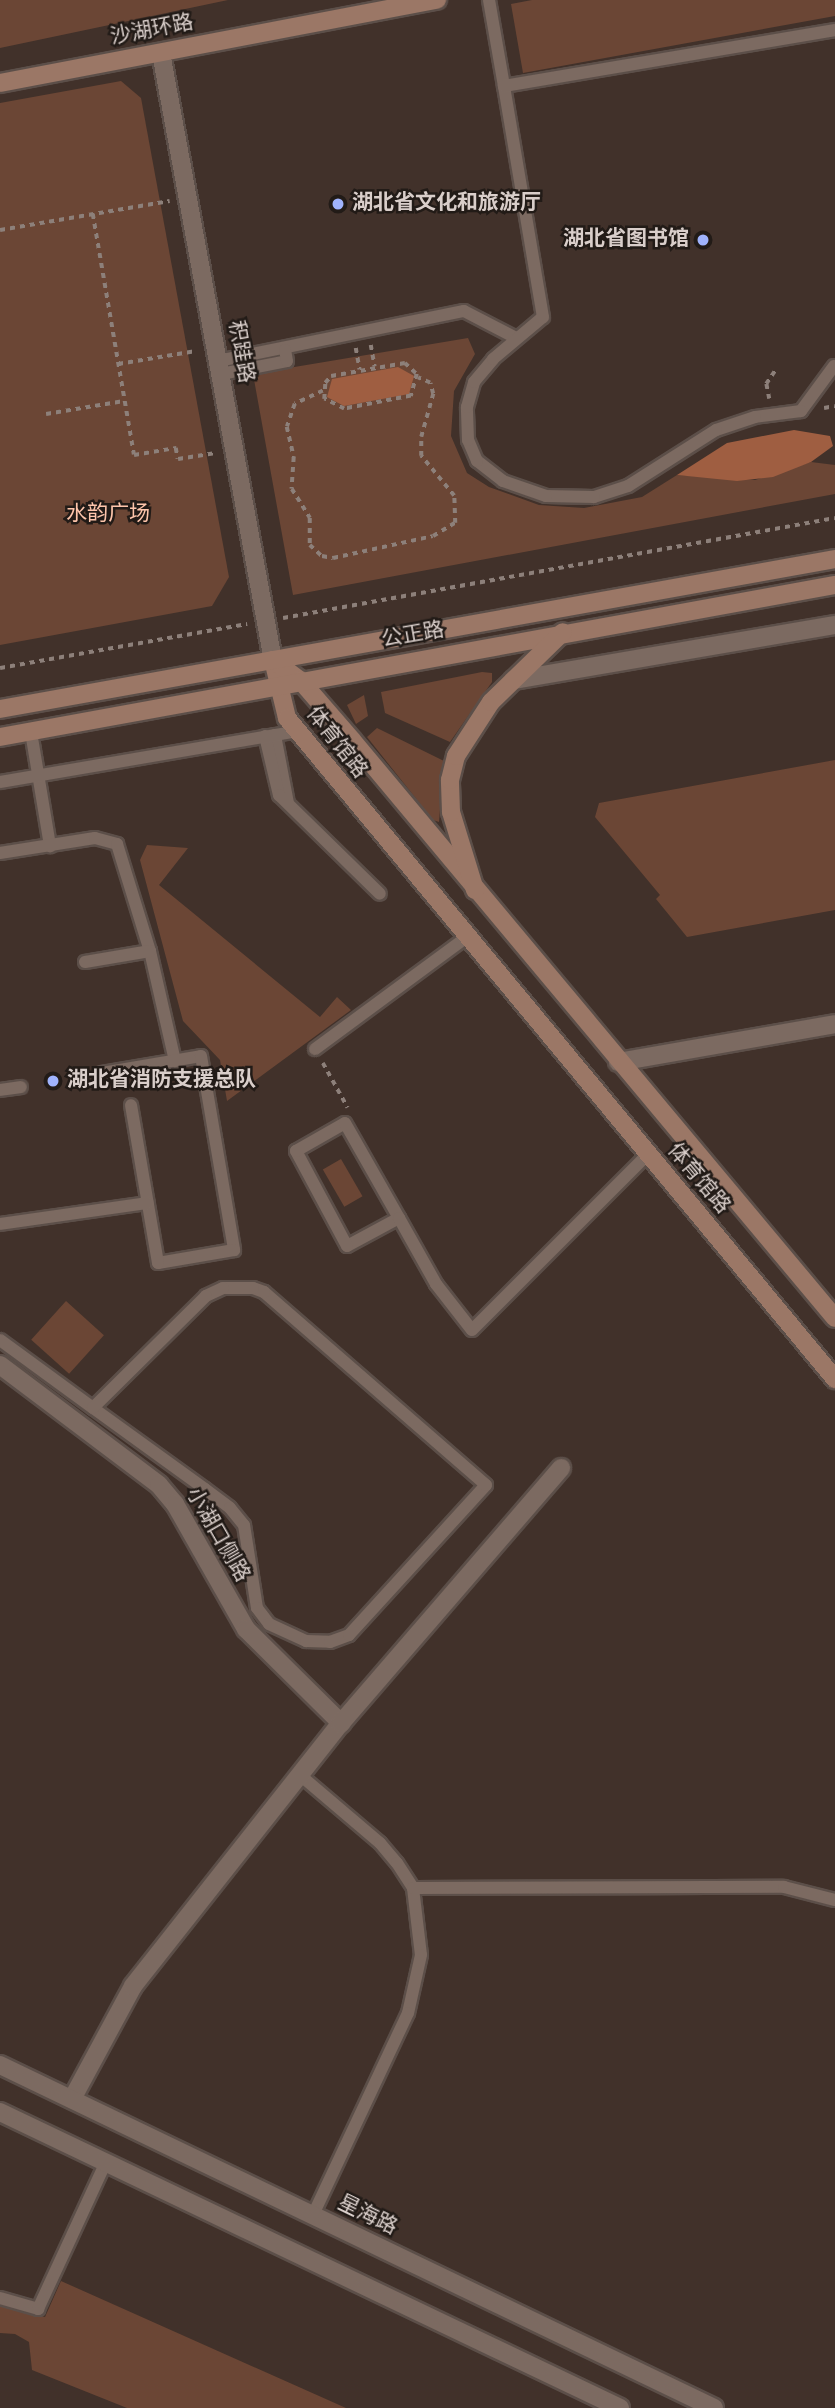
<!DOCTYPE html>
<meta charset="utf-8">
<style>
body{margin:0}
#map{position:relative;width:835px;height:2408px;overflow:hidden;background:#41312a;font-family:Overpass,"Noto Sans SC",sans-serif}
div>[style]{position:absolute}
.green>*{inset:0;background:#6b4635;transform-origin:0 0}
.water>*{inset:0;background:#9f5e41}
.path>*{height:3.5px;margin-top:-1.75px;transform-origin:0;background:repeating-linear-gradient(90deg,#8d807a 0 5px,transparent 0 10px)}
.roads{filter:drop-shadow(2px 0 #5c4f49) drop-shadow(-2px 0 #5c4f49) drop-shadow(0 2px #5c4f49) drop-shadow(0 -2px #5c4f49)}
.service>*{height:12px;margin:-6px;padding:0 6px;transform-origin:6px;border-radius:6px;background:#7c6a61}
.minor>*{height:18px;margin:-9px;padding:0 9px;transform-origin:9px;border-radius:9px;background:#7c6a61}
.tertiary>*{height:18px;margin:-9px;padding:0 9px;transform-origin:9px;border-radius:9px;background:#7c6a61}
.secondary>*{height:18px;margin:-9px;padding:0 9px;transform-origin:9px;border-radius:9px;background:#9b7766}
.dots>*{width:19px;height:19px;translate:-50% -50%;box-sizing:border-box;border:4px solid #221b17;border-radius:50%}
span{translate:-50% -50%;white-space:nowrap;text-align:center;line-height:1.15;-webkit-text-stroke:5px #221b17;paint-order:stroke}
.street-label{font-size:21px;color:#d9ceca}
.poi-label{font-size:21px;color:#d9ceca;font-weight:700}
.left{translate:0 -50%;text-align:left}
.right{translate:-100% -50%;text-align:right}
.park-label{font-size:21px;color:#fec5ab}
</style>
<div id="map">
<div class="green">
<div style="clip-path:polygon(0 0,228px 0,0 48px)"></div>
<div style="clip-path:polygon(532px 0,835px 0,835px 16px,523px 73px,511px 4px)"></div>
<div style="clip-path:polygon(121px 81px,141px 98px,229px 577px,212px 606px,0 645px,0 103px)"></div>
<div style="clip-path:polygon(468px 338px,475px 354px,454px 391px,451px 436px,467px 473px,489px 487px,539px 505px,584px 508px,642px 497px,677px 475px,755px 480px,811px 462px,835px 465px,835px 494px,293px 595px,253px 374px)"></div>
<div style="clip-path:polygon(482px 672px,492px 673px,492px 682px,450px 742px,385px 713px,381px 692px)"></div>
<div style="clip-path:polygon(364px 695px,368px 716px,356px 724px,347px 705px)"></div>
<div style="clip-path:polygon(377px 728px,444px 761px,439px 822px,433px 820px,367px 737px)"></div>
<div style="clip-path:polygon(835px 760px,835px 910px,687px 937px,656px 899px,660px 895px,595px 817px,599px 803px)"></div>
<div style="clip-path:polygon(147px 845px,188px 848px,159px 885px,320px 1017px,337px 997px,351px 1010px,227px 1101px,220px 1060px,183px 1021px,140px 860px)"></div>
<div style="left:341px;top:1159px;width:43px;height:21px;rotate:60deg"></div>
<div style="left:66px;top:1301px;width:51px;height:52px;rotate:42deg"></div>
<div style="clip-path:polygon(61px 2281px,346px 2408px,127px 2408px,32px 2370px,29px 2342px,15px 2334px,0 2333px,0 2305px,45px 2317px)"></div>
</div>
<div class="water">
<div style="clip-path:polygon(398px 367px,414px 376px,409px 394px,344px 406px,327px 397px,332px 379px)"></div>
<div style="clip-path:polygon(794px 430px,830px 436px,833px 446px,811px 462px,773px 477px,737px 481px,677px 475px,727px 443px)"></div>
</div>
<div class="path">
<div style="left:93px;top:214px;width:244px;rotate:80.3deg"></div>
<div style="left:134px;top:455px;width:43px;rotate:-9.5deg"></div>
<div style="left:176px;top:448px;width:11px;rotate:80deg"></div>
<div style="left:178px;top:459px;width:38px;rotate:-9deg"></div>
<div style="left:0;top:230px;width:172px;rotate:-9.7deg"></div>
<div style="left:371px;top:345px;width:22px;rotate:80deg"></div>
<div style="left:356px;top:348px;width:22px;rotate:80deg"></div>
<div style="left:405px;top:363px;width:16px;rotate:43deg"></div>
<div style="left:417px;top:374px;width:23px;rotate:105deg"></div>
<div style="left:411px;top:396px;width:68px;rotate:169deg"></div>
<div style="left:344px;top:409px;width:22px;rotate:-153deg"></div>
<div style="left:324px;top:399px;width:16px;rotate:-86deg"></div>
<div style="left:325px;top:383px;width:9px;rotate:-49deg"></div>
<div style="left:331px;top:376px;width:75px;rotate:-10deg"></div>
<div style="left:118px;top:364px;width:79px;rotate:-9.5deg"></div>
<div style="left:323px;top:391px;width:31px;rotate:155deg"></div>
<div style="left:295px;top:404px;width:24px;rotate:109deg"></div>
<div style="left:287px;top:427px;width:31px;rotate:77deg"></div>
<div style="left:294px;top:457px;width:32px;rotate:94deg"></div>
<div style="left:292px;top:489px;width:34px;rotate:58deg"></div>
<div style="left:310px;top:518px;width:27px;rotate:90deg"></div>
<div style="left:310px;top:545px;width:16px;rotate:43deg"></div>
<div style="left:322px;top:556px;width:11px;rotate:10deg"></div>
<div style="left:333px;top:558px;width:102px;rotate:-12.4deg"></div>
<div style="left:433px;top:536px;width:26px;rotate:-31deg"></div>
<div style="left:455px;top:523px;width:27px;rotate:-92deg"></div>
<div style="left:454px;top:496px;width:52px;rotate:-129.5deg"></div>
<div style="left:421px;top:456px;width:19px;rotate:-90deg"></div>
<div style="left:421px;top:437px;width:45px;rotate:-74.4deg"></div>
<div style="left:433px;top:394px;width:11px;rotate:-105deg"></div>
<div style="left:430px;top:383px;width:13px;rotate:-157deg"></div>
<div style="left:769px;top:399px;width:15px;rotate:-101deg"></div>
<div style="left:766px;top:384px;width:18px;rotate:-56deg"></div>
<div style="left:824px;top:408px;width:11px;rotate:-10deg"></div>
<div style="left:46px;top:414px;width:79px;rotate:-9.5deg"></div>
<div style="left:283px;top:618px;width:561px;rotate:-10.27deg"></div>
<div style="left:0;top:668px;width:251px;rotate:-10.1deg"></div>
<div style="left:323px;top:1063px;width:51px;rotate:60.9deg"></div>
</div>
<div class="roads">
<div class="service">
<div style="left:489px;top:0;width:87px;rotate:80.1deg"></div>
<div style="left:218px;top:361px;width:251px;rotate:-11.5deg"></div>
<div style="left:464px;top:311px;width:59px;rotate:27.4deg"></div>
<div style="left:834px;top:366px;width:56px;rotate:126.3deg"></div>
<div style="left:801px;top:411px;width:46px;rotate:172.6deg"></div>
<div style="left:755px;top:417px;width:41px;rotate:161.6deg"></div>
<div style="left:716px;top:430px;width:104px;rotate:147.5deg"></div>
<div style="left:628px;top:486px;width:36px;rotate:162deg"></div>
<div style="left:594px;top:497px;width:48px;rotate:-178.8deg"></div>
<div style="left:546px;top:496px;width:46px;rotate:-160.8deg"></div>
<div style="left:503px;top:481px;width:33px;rotate:-142deg"></div>
<div style="left:477px;top:461px;width:23px;rotate:-113deg"></div>
<div style="left:468px;top:440px;width:33px;rotate:-92deg"></div>
<div style="left:467px;top:407px;width:26px;rotate:-74deg"></div>
<div style="left:474px;top:382px;width:30px;rotate:-50deg"></div>
<div style="left:493px;top:359px;width:65px;rotate:-40deg"></div>
<div style="left:543px;top:317px;width:234px;rotate:-99.6deg"></div>
<div style="left:504px;top:86px;width:336px;rotate:-9.6deg"></div>
<div style="left:221px;top:374px;width:67px;rotate:-11.1deg"></div>
<div style="left:287px;top:361px;width:11px;rotate:-100deg"></div>
<div style="left:31px;top:732px;width:116px;rotate:80.5deg"></div>
<div style="left:275px;top:735px;width:69px;rotate:79.2deg"></div>
<div style="left:265px;top:736px;width:61px;rotate:76.7deg"></div>
<div style="left:279px;top:795px;width:141px;rotate:44.4deg"></div>
<div style="left:0;top:782px;width:302px;rotate:-9.7deg"></div>
<div style="left:0;top:853px;width:96px;rotate:-9deg"></div>
<div style="left:95px;top:838px;width:23px;rotate:15deg"></div>
<div style="left:117px;top:844px;width:112px;rotate:72.9deg"></div>
<div style="left:150px;top:951px;width:113px;rotate:77.2deg"></div>
<div style="left:85px;top:962px;width:66px;rotate:-9.6deg"></div>
<div style="left:315px;top:1049px;width:189px;rotate:-36.4deg"></div>
<div style="left:102px;top:1073px;width:100px;rotate:-9.7deg"></div>
<div style="left:201px;top:1056px;width:197px;rotate:80.3deg"></div>
<div style="left:234px;top:1250px;width:77px;rotate:170.3deg"></div>
<div style="left:158px;top:1263px;width:160px;rotate:-99.7deg"></div>
<div style="left:0;top:1090px;width:21px;rotate:-8deg"></div>
<div style="left:399px;top:1218px;width:59px;rotate:151.7deg"></div>
<div style="left:347px;top:1246px;width:108px;rotate:-118.2deg"></div>
<div style="left:296px;top:1151px;width:56px;rotate:-29.7deg"></div>
<div style="left:345px;top:1123px;width:109px;rotate:60.4deg"></div>
<div style="left:399px;top:1218px;width:76px;rotate:60.7deg"></div>
<div style="left:436px;top:1284px;width:58px;rotate:52deg"></div>
<div style="left:472px;top:1330px;width:249px;rotate:-45deg"></div>
<div style="left:0;top:1224px;width:149px;rotate:-8.1deg"></div>
<div style="left:0;top:1340px;width:115px;rotate:36.2deg"></div>
<div style="left:93px;top:1408px;width:138px;rotate:35.9deg"></div>
<div style="left:205px;top:1489px;width:31px;rotate:37deg"></div>
<div style="left:230px;top:1508px;width:22px;rotate:51deg"></div>
<div style="left:244px;top:1525px;width:84px;rotate:81.1deg"></div>
<div style="left:257px;top:1608px;width:20px;rotate:53deg"></div>
<div style="left:269px;top:1624px;width:41px;rotate:24.7deg"></div>
<div style="left:306px;top:1641px;width:24px;rotate:2deg"></div>
<div style="left:330px;top:1642px;width:20px;rotate:-20deg"></div>
<div style="left:349px;top:1635px;width:203px;rotate:-47.6deg"></div>
<div style="left:486px;top:1485px;width:294px;rotate:-139deg"></div>
<div style="left:264px;top:1292px;width:12px;rotate:-160deg"></div>
<div style="left:253px;top:1288px;width:30px;rotate:180deg"></div>
<div style="left:223px;top:1288px;width:19px;rotate:155deg"></div>
<div style="left:206px;top:1296px;width:159px;rotate:135.3deg"></div>
<div style="left:300px;top:1775px;width:105px;rotate:40.4deg"></div>
<div style="left:380px;top:1843px;width:26px;rotate:50deg"></div>
<div style="left:397px;top:1863px;width:30px;rotate:57deg"></div>
<div style="left:413px;top:1888px;width:67px;rotate:83.2deg"></div>
<div style="left:421px;top:1955px;width:59px;rotate:102.6deg"></div>
<div style="left:408px;top:2013px;width:223px;rotate:115.2deg"></div>
<div style="left:413px;top:1888px;width:371px;rotate:-0.2deg"></div>
<div style="left:784px;top:1887px;width:53px;rotate:14.3deg"></div>
<div style="left:0;top:2298px;width:40px;rotate:16deg"></div>
<div style="left:38px;top:2309px;width:162px;rotate:-65.2deg"></div>
</div>
<div class="minor">
<div style="left:513px;top:680px;width:327px;rotate:-9.7deg"></div>
<div style="left:618px;top:1062px;width:220px;rotate:-9.9deg"></div>
<div style="left:0;top:1365px;width:199px;rotate:37deg"></div>
<div style="left:159px;top:1485px;width:25px;rotate:50deg"></div>
<div style="left:175px;top:1504px;width:144px;rotate:60.4deg"></div>
<div style="left:246px;top:1629px;width:134px;rotate:44.7deg"></div>
<div style="left:72px;top:2099px;width:128px;rotate:-61.6deg"></div>
<div style="left:133px;top:1986px;width:335px;rotate:-51.7deg"></div>
<div style="left:341px;top:1723px;width:337px;rotate:-49.2deg"></div>
</div>
<div class="tertiary">
<div style="left:161px;top:53px;width:617px;rotate:79.55deg"></div>
<div style="left:0;top:2065px;width:792px;rotate:25.66deg"></div>
<div style="left:0;top:2112px;width:687px;rotate:25.52deg"></div>
</div>
<div class="secondary">
<div style="left:0;top:83px;width:445px;rotate:-10.8deg"></div>
<div style="left:273px;top:660px;width:60px;rotate:76.4deg"></div>
<div style="left:287px;top:718px;width:859px;rotate:50.34deg"></div>
<div style="left:273px;top:660px;width:34px;rotate:37deg"></div>
<div style="left:300px;top:680px;width:79px;rotate:49.1deg"></div>
<div style="left:352px;top:740px;width:753px;rotate:50.12deg"></div>
<div style="left:0;top:709px;width:848px;rotate:-10.18deg"></div>
<div style="left:0;top:737px;width:849px;rotate:-10.32deg"></div>
<div style="left:475px;top:890px;width:82px;rotate:-107.1deg"></div>
<div style="left:451px;top:812px;width:32px;rotate:-92deg"></div>
<div style="left:450px;top:780px;width:25px;rotate:-76deg"></div>
<div style="left:456px;top:756px;width:64px;rotate:-57.1deg"></div>
<div style="left:491px;top:702px;width:100px;rotate:-44.2deg"></div>
</div>
</div>
<div class="dots">
<div style="left:338px;top:204px;background:#a0b3fd"></div>
<div style="left:703px;top:240px;background:#a0b3fd"></div>
<div style="left:53px;top:1081px;background:#a0b3fd"></div>
</div>
<div class="street-label">
<span style="left:152px;top:31px;rotate:-11deg">沙湖环路</span>
<span style="left:240px;top:352px;rotate:80deg">积跬路</span>
<span style="left:413px;top:636px;rotate:-10deg">公正路</span>
<span style="left:336px;top:743px;rotate:52deg">体育馆路</span>
<span style="left:698px;top:1179px;rotate:50deg">体育馆路</span>
<span style="left:217px;top:1535px;rotate:60deg">小湖口侧路</span>
<span style="left:367px;top:2216px;rotate:26deg">星海路</span>
</div>
<div class="poi-label">
<span class="left" style="left:352px;top:204px">湖北省文化和旅游厅</span>
<span class="right" style="left:689px;top:240px">湖北省图书馆</span>
<span class="left" style="left:67px;top:1081px">湖北省消防支援总队</span>
</div>
<div class="park-label">
<span style="left:108px;top:515px">水韵广场</span>
</div>
</div>
